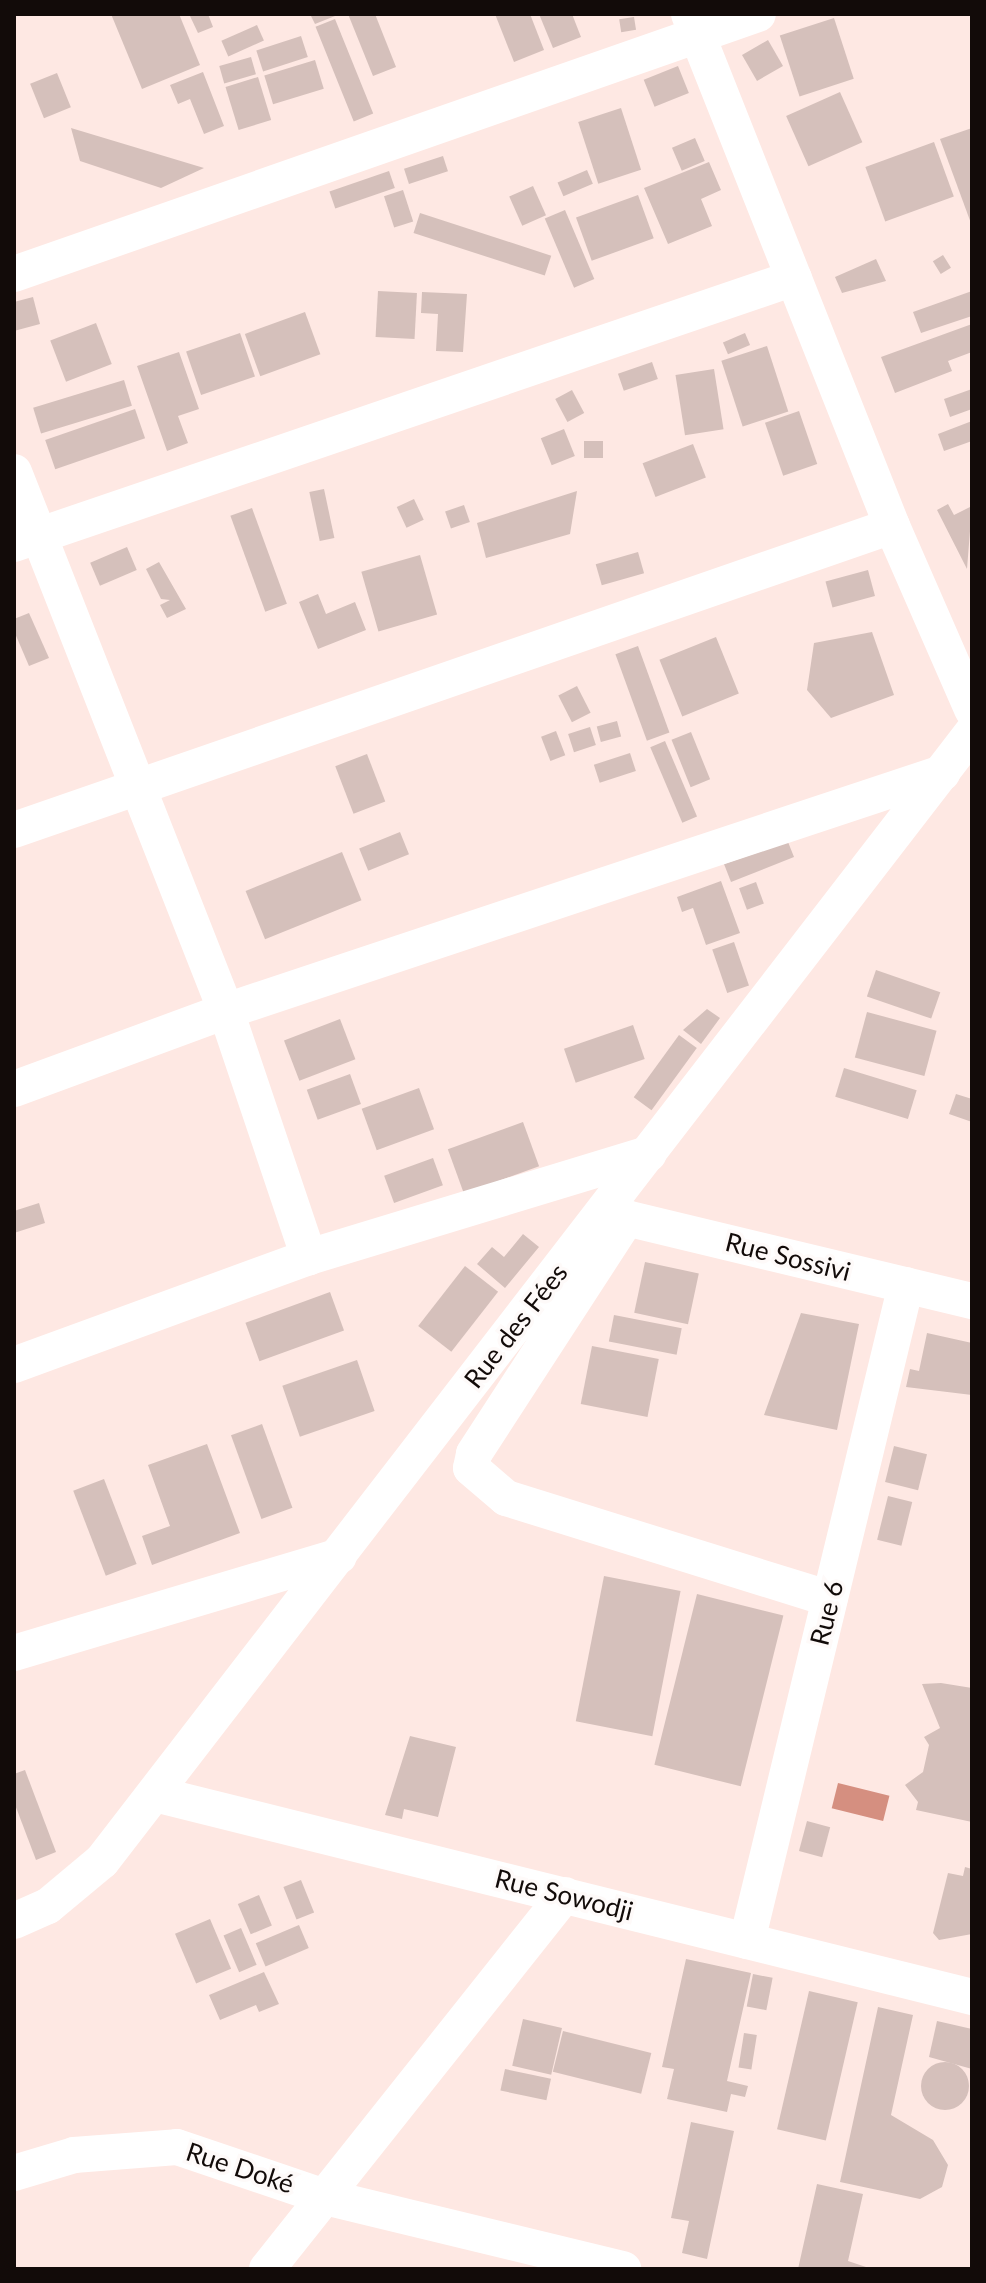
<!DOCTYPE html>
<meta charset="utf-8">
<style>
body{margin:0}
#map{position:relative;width:986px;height:2283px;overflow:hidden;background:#fee8e3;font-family:Lato,sans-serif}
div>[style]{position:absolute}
.water>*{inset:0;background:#d58f80;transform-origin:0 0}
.building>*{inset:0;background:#d5c0bb;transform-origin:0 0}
.round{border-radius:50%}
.street>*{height:36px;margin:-18px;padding:0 18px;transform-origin:18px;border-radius:18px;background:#fff}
span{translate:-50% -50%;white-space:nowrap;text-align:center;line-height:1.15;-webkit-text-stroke:7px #fefaf9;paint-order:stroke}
.street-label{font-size:26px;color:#120b09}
.frame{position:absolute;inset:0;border:16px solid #120b09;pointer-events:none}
</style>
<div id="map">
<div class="water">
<div style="left:838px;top:1783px;width:53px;height:26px;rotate:14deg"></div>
</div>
<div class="building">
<div style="clip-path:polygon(111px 14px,179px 14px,200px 65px,142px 89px)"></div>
<div style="clip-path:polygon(189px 14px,208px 14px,213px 27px,198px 33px)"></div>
<div style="clip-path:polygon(310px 14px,340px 14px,315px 24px)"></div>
<div style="clip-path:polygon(348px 14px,375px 14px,396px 67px,373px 76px)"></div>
<div style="clip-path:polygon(495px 14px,530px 14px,544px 50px,514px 62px)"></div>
<div style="clip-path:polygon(539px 14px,572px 14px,581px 37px,553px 48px)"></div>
<div style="left:634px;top:17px;width:13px;height:15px;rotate:81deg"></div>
<div style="left:834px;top:18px;width:64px;height:57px;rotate:72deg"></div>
<div style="left:335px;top:19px;width:102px;height:21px;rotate:68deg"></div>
<div style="left:257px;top:25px;width:17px;height:39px;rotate:66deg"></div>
<div style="left:301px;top:36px;width:22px;height:47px;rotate:72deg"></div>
<div style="left:768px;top:40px;width:30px;height:30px;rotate:60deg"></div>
<div style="left:251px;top:57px;width:18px;height:33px;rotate:74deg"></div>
<div style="left:315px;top:60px;width:30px;height:53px;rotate:73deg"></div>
<div style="left:678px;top:66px;width:29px;height:37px;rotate:68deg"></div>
<div style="clip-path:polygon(203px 72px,224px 126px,204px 134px,190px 99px,178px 104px,170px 85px)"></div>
<div style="left:57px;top:73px;width:37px;height:29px;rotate:68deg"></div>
<div style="left:258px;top:77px;width:45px;height:34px;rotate:73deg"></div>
<div style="left:840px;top:92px;width:55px;height:59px;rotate:66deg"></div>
<div style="left:621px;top:108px;width:65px;height:45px;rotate:72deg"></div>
<div style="clip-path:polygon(71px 128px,204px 168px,161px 188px,80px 161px)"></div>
<div style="clip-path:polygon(972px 128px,972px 226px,940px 139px)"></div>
<div style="left:695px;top:138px;width:25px;height:25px;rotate:67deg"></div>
<div style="left:934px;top:142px;width:58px;height:73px;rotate:70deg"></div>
<div style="left:443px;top:156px;width:16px;height:41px;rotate:72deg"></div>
<div style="clip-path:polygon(709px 162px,721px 190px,701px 199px,712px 226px,668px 244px,644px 188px)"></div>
<div style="left:587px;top:170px;width:15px;height:32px;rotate:67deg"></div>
<div style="left:389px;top:171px;width:18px;height:63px;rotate:71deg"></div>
<div style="left:533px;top:186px;width:32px;height:26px;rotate:66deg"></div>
<div style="left:403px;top:190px;width:33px;height:20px;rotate:72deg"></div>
<div style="left:638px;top:195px;width:46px;height:66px;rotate:70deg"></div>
<div style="left:565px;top:210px;width:75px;height:22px;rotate:67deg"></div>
<div style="left:420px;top:213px;width:138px;height:21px;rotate:18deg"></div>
<div style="left:943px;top:255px;width:15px;height:12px;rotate:58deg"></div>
<div style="clip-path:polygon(876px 259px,886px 281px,842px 293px,835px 277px)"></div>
<div style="left:378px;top:291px;width:39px;height:46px;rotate:3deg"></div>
<div style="clip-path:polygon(972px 291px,972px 316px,921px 333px,913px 312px)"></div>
<div style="clip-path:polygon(422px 292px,467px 294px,463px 352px,436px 351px,438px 314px,421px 313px)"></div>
<div style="clip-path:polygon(33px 297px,40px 324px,14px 331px,14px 302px)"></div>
<div style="left:305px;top:312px;width:45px;height:64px;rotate:70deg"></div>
<div style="left:96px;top:323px;width:44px;height:49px;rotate:69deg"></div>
<div style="clip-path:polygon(972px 324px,972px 352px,948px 361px,952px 371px,895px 393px,881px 357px)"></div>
<div style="left:240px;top:333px;width:46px;height:57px;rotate:71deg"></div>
<div style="left:745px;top:333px;width:13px;height:24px;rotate:67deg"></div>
<div style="left:767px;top:346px;width:69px;height:48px;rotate:72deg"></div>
<div style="clip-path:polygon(179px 352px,199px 409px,178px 416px,188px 443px,167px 451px,137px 366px)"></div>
<div style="left:652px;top:362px;width:18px;height:36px;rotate:71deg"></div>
<div style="left:714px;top:369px;width:61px;height:39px;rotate:81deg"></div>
<div style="left:124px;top:380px;width:27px;height:95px;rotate:73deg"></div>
<div style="clip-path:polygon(972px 389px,972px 409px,950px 417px,944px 399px)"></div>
<div style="left:572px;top:390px;width:26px;height:19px;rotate:62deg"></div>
<div style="left:135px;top:409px;width:31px;height:95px;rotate:71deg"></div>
<div style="left:799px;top:411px;width:56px;height:36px;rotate:71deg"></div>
<div style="clip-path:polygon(972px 421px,972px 441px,944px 451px,938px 434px)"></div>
<div style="left:564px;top:429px;width:29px;height:25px;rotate:68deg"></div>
<div style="left:584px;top:441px;width:19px;height:17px"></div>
<div style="left:693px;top:444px;width:36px;height:54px;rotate:69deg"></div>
<div style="left:324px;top:489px;width:50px;height:15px;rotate:78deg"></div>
<div style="clip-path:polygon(577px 491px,570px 534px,486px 558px,477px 523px)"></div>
<div style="left:414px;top:499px;width:23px;height:19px;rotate:65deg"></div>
<div style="clip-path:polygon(948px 504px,954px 515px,972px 506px,967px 569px,937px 510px)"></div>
<div style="left:464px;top:505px;width:18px;height:20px;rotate:71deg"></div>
<div style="left:252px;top:508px;width:102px;height:23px;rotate:70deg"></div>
<div style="left:127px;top:547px;width:25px;height:40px;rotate:67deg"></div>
<div style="left:638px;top:552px;width:22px;height:44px;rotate:74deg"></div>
<div style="left:420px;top:555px;width:62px;height:61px;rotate:74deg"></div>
<div style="clip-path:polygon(159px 562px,186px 609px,167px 618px,160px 605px,170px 600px,161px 599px,146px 569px)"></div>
<div style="left:868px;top:570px;width:27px;height:44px;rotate:75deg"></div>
<div style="clip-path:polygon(318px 594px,326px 614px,355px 602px,366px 630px,318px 649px,299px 602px)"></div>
<div style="clip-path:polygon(29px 613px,49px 658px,29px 666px,14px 631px,14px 619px)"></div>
<div style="clip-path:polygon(872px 632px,894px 695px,831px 718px,807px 690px,814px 643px)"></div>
<div style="left:716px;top:637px;width:61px;height:61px;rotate:68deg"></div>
<div style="left:638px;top:646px;width:92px;height:24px;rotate:70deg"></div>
<div style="left:577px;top:686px;width:30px;height:21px;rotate:63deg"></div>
<div style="left:617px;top:721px;width:16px;height:21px;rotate:75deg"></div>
<div style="left:590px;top:727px;width:19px;height:23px;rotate:72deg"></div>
<div style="left:556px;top:731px;width:26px;height:16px;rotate:69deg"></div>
<div style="left:691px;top:732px;width:51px;height:21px;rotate:68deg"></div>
<div style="left:665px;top:741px;width:82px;height:16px;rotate:67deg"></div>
<div style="left:630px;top:753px;width:19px;height:38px;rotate:72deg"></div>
<div style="left:367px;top:754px;width:51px;height:34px;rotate:69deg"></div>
<div style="left:400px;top:832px;width:24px;height:44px;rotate:68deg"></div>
<div style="clip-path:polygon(788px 842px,794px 857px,731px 882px,724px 864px)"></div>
<div style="left:342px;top:852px;width:52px;height:104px;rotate:68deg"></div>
<div style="clip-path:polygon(721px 881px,740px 933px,706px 945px,693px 908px,682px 912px,677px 897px)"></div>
<div style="left:756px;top:882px;width:23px;height:18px;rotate:70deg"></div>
<div style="left:734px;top:942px;width:46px;height:23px;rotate:71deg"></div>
<div style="left:876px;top:970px;width:68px;height:28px;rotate:19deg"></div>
<div style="clip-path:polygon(707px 1009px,720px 1018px,701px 1044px,683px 1030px)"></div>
<div style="left:867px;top:1012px;width:72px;height:47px;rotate:15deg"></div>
<div style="left:340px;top:1019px;width:43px;height:60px;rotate:69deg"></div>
<div style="left:633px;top:1025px;width:36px;height:73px;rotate:71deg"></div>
<div style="left:679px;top:1035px;width:22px;height:77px;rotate:36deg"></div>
<div style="left:844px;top:1068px;width:76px;height:30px;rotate:17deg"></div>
<div style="left:350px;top:1074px;width:32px;height:46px;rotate:70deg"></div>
<div style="left:419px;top:1088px;width:44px;height:61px;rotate:70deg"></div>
<div style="clip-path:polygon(956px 1094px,972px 1099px,972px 1122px,949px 1114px)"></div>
<div style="left:523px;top:1122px;width:47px;height:80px;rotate:70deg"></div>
<div style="left:433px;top:1158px;width:29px;height:52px;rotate:70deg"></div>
<div style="clip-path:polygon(39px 1203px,45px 1223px,14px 1233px,14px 1211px)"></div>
<div style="clip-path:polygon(523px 1234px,539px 1247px,505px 1288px,477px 1264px,492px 1247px,504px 1257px)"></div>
<div style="left:645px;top:1262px;width:55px;height:52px;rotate:12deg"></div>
<div style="left:465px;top:1266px;width:42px;height:76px;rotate:38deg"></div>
<div style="left:330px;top:1292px;width:41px;height:90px;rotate:70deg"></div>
<div style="clip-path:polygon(801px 1313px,859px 1324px,837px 1430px,764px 1415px)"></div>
<div style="left:614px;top:1315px;width:69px;height:27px;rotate:11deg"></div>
<div style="clip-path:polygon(927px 1333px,972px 1343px,972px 1395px,906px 1387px,910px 1369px,919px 1371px)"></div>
<div style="left:592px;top:1346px;width:68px;height:59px;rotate:11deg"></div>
<div style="left:357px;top:1360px;width:54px;height:79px;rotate:71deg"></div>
<div style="left:262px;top:1424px;width:89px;height:33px;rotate:70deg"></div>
<div style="clip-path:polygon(207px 1444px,240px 1533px,152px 1565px,142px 1536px,170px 1526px,148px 1465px)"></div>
<div style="left:894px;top:1446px;width:34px;height:37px;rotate:14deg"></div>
<div style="left:104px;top:1479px;width:91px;height:33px;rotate:69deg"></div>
<div style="left:888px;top:1496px;width:25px;height:45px;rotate:14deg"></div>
<div style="left:604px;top:1576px;width:78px;height:148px;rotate:11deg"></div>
<div style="left:697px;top:1594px;width:89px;height:176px;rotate:14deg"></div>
<div style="clip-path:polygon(941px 1683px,972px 1688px,972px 1822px,916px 1810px,918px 1802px,905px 1785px,923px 1772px,929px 1745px,924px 1737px,940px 1728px,922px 1684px)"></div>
<div style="clip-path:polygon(410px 1736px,456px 1747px,438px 1817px,404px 1809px,402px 1819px,385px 1815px)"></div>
<div style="clip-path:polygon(25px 1770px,56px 1852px,36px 1860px,14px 1802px,14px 1774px)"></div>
<div style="left:807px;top:1821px;width:24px;height:31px;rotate:15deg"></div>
<div style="clip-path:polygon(965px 1867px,972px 1869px,972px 1934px,939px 1940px,933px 1933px,948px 1873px,963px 1876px)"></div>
<div style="left:301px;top:1880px;width:35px;height:19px;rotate:68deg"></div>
<div style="left:259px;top:1895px;width:33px;height:23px;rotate:67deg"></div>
<div style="left:210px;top:1919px;width:54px;height:38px;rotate:67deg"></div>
<div style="left:299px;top:1925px;width:25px;height:47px;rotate:67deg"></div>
<div style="left:241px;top:1928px;width:40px;height:19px;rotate:67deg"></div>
<div style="clip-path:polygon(686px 1959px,751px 1973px,727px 2081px,748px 2086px,745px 2097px,731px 2094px,727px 2112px,667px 2099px,674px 2069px,662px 2067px)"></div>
<div style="clip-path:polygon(264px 1972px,279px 2004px,259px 2012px,256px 2005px,220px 2020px,209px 1995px)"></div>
<div style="left:753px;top:1974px;width:20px;height:33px;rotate:11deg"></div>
<div style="left:809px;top:1991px;width:50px;height:142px;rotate:13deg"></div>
<div style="clip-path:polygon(878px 2007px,913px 2015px,891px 2115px,933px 2140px,948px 2165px,942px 2187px,920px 2199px,840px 2182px)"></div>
<div style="left:523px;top:2019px;width:40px;height:48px;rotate:13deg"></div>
<div style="clip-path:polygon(937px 2021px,972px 2029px,972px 2069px,929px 2057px)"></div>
<div style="left:563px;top:2031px;width:91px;height:42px;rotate:14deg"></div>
<div style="left:744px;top:2033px;width:13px;height:35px;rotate:9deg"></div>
<div class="round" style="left:921px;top:2062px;width:48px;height:48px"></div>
<div style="left:505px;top:2069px;width:47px;height:22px;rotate:12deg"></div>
<div style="clip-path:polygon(691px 2122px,734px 2131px,707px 2259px,682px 2253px,689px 2221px,671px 2218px)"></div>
<div style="clip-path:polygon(817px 2184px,863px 2194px,848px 2261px,872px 2269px,798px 2269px)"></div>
</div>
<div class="street">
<div style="left:689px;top:14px;width:551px;rotate:68.37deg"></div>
<div style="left:892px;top:526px;width:200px;rotate:66.4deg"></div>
<div style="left:14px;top:274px;width:788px;rotate:-19.26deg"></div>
<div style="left:14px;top:472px;width:579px;rotate:68.53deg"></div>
<div style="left:226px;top:1011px;width:260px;rotate:71.4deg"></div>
<div style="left:14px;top:544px;width:824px;rotate:-18.83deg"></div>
<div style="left:14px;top:830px;width:929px;rotate:-19.1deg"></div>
<div style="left:14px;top:1089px;width:226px;rotate:-20.2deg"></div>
<div style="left:226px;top:1011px;width:755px;rotate:-18.39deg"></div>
<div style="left:605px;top:1213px;width:377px;rotate:13.5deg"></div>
<div style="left:627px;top:1218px;width:281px;rotate:123deg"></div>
<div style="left:474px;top:1454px;width:14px;rotate:102deg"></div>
<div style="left:471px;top:1468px;width:46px;rotate:40.6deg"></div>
<div style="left:506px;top:1498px;width:339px;rotate:17.3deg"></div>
<div style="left:14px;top:1365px;width:314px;rotate:-20.1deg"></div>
<div style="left:309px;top:1257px;width:355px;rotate:-16.9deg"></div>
<div style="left:14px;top:1653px;width:339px;rotate:-16.6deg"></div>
<div style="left:155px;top:1794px;width:842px;rotate:13.95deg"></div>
<div style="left:14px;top:1921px;width:37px;rotate:-24deg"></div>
<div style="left:48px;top:1906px;width:70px;rotate:-39.8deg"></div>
<div style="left:102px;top:1861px;width:1425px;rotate:-52.36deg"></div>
<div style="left:747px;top:1941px;width:675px;rotate:-76.38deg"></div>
<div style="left:14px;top:2173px;width:63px;rotate:-16.7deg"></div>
<div style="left:74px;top:2155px;width:103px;rotate:-4.4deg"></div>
<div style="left:177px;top:2147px;width:156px;rotate:18.7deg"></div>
<div style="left:325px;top:2197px;width:307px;rotate:13.6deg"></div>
<div style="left:267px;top:2269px;width:478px;rotate:-51.5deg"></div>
</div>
<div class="street-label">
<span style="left:788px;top:1257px;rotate:14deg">Rue Sossivi</span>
<span style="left:516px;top:1326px;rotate:-52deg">Rue des Fées</span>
<span style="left:827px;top:1613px;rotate:-76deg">Rue 6</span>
<span style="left:564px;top:1895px;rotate:14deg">Rue Sowodji</span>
<span style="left:240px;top:2168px;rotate:18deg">Rue Doké</span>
</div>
<div class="frame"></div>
</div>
